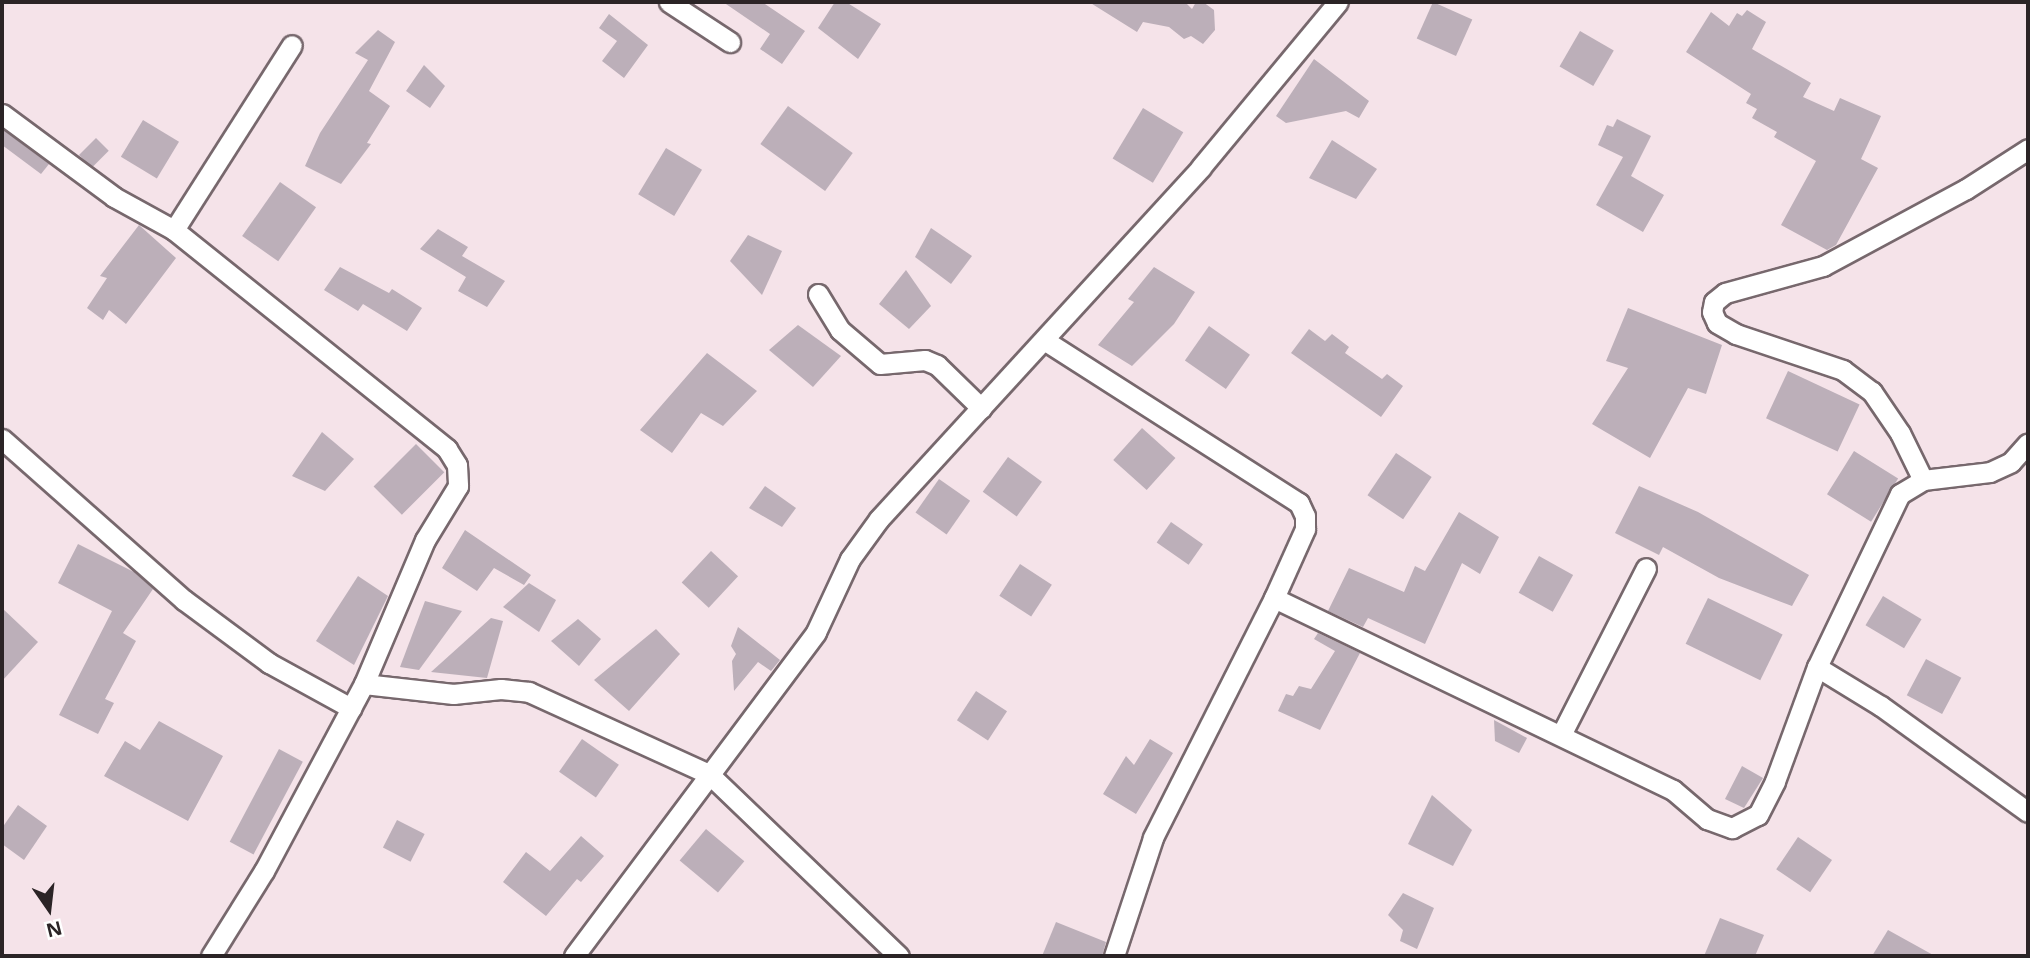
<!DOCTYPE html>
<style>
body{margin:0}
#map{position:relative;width:2030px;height:958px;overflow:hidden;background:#f5e3e9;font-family:"Open Sans",sans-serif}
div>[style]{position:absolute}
.building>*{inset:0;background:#bcafb9;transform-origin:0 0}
.roads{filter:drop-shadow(2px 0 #77686d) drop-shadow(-2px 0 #77686d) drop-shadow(0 2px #77686d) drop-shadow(0 -2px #77686d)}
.street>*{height:19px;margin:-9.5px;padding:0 9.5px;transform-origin:9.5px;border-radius:9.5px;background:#fff}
span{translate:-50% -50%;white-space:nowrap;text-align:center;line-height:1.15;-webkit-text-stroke:5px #fff;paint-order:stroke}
.frame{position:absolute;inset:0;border:4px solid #2b2426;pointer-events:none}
.north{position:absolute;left:14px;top:874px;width:70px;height:70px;-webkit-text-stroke:5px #fff;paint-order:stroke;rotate:166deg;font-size:19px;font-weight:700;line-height:28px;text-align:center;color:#2b2426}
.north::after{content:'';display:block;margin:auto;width:24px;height:32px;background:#2b2426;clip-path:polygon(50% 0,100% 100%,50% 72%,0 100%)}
</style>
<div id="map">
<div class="building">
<div style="clip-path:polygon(723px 2px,762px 2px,805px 31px,782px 64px,760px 49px,770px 34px)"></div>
<div style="clip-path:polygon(835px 2px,846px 2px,881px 24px,858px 59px,818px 28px)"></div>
<div style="clip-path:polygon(1089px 2px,1185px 2px,1192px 9px,1196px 2px,1203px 2px,1214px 10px,1215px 30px,1203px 44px,1191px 36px,1184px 39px,1169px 27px,1143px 22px,1137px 32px)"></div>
<div style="left:1433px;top:2px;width:43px;height:40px;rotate:24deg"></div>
<div style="clip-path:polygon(1747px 10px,1766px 22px,1752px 49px,1811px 83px,1803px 97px,1834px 111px,1840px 98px,1881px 116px,1861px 159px,1878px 168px,1836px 245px,1827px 250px,1781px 225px,1816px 161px,1774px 137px,1777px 132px,1752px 118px,1757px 109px,1746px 103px,1751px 94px,1686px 52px,1711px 12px,1729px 26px,1737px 13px,1742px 16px)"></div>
<div style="clip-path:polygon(609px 14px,648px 45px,624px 78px,602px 61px,617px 41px,599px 28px)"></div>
<div style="clip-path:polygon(378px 30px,395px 42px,369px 91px,390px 106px,367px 143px,371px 144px,341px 184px,305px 166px,320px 133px,368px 60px,355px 53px)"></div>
<div style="left:1580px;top:31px;width:39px;height:41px;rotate:30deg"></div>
<div style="clip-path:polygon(1314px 59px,1369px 101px,1359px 118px,1346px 111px,1286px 123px,1276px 116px)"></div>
<div style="clip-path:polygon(424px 65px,445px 86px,430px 108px,406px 91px)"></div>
<div style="left:788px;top:106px;width:80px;height:47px;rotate:36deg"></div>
<div style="left:1143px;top:108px;width:47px;height:59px;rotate:31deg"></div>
<div style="clip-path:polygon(1617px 119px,1651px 136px,1631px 176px,1664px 195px,1643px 232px,1596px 205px,1623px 157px,1598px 145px,1607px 125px,1613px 127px)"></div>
<div style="left:143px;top:120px;width:42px;height:43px;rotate:31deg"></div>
<div style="clip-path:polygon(2px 129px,49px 164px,41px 174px,2px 145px)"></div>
<div style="left:96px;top:138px;width:18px;height:24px;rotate:45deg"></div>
<div style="clip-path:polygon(1332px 140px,1377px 169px,1356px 199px,1309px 178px)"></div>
<div style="left:666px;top:148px;width:42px;height:54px;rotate:31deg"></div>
<div style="left:280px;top:182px;width:44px;height:66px;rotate:35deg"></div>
<div style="clip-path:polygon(139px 225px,176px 258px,126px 324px,109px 310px,103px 320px,87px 308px,107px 278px,100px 276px)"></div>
<div style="clip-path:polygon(931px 228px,972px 256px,951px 284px,915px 257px)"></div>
<div style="clip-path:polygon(438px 229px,468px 247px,462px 256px,505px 281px,487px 307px,458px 291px,466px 277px,420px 249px)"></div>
<div style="clip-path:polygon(748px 235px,782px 251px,762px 295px,730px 261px)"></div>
<div style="clip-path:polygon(340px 267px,389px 293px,392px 289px,422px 308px,407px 331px,363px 304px,358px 311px,324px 290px)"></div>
<div style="clip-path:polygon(1154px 267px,1195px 292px,1174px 324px,1132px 366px,1098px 345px,1134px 302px,1128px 299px)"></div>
<div style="clip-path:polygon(906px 270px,931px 306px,909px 329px,879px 304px)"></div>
<div style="clip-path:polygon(1628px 308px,1722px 345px,1706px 394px,1688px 388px,1650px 458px,1592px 424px,1628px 368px,1606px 361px)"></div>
<div style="clip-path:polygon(798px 325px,841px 356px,813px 387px,769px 350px)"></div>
<div style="left:1209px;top:326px;width:50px;height:42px;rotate:35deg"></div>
<div style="clip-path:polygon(1309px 329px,1325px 341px,1332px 334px,1349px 347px,1345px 353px,1382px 379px,1387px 374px,1403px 386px,1381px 417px,1291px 353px)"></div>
<div style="clip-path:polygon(707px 353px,757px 391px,723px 426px,701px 413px,672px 453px,640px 430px)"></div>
<div style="left:1788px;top:371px;width:79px;height:52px;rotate:25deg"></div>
<div style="left:1142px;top:428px;width:45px;height:43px;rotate:42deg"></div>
<div style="clip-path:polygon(322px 432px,354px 459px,325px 491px,292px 476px)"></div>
<div style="left:416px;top:444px;width:40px;height:60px;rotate:45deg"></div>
<div style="left:1854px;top:451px;width:52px;height:51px;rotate:32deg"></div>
<div style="left:1396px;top:453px;width:43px;height:51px;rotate:34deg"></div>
<div style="left:1008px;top:457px;width:42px;height:43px;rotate:36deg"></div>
<div style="left:939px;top:479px;width:38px;height:41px;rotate:35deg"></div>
<div style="clip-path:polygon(765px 486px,796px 508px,782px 527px,749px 508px)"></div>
<div style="clip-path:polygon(1639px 486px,1698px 512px,1809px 575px,1792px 606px,1719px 578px,1663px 547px,1659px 555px,1615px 533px)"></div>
<div style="clip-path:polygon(1459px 512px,1499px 537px,1480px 574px,1462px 563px,1425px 644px,1368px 618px,1363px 627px,1328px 611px,1349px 568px,1404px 592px,1415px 566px,1425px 571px)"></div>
<div style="left:1171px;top:522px;width:39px;height:25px;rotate:35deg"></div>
<div style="clip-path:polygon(465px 530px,531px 575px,524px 585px,494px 568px,477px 591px,442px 568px)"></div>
<div style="clip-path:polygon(78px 544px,134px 572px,153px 589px,123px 633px,136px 641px,105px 699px,114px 703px,98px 734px,59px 715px,112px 611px,58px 583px)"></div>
<div style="left:711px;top:551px;width:37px;height:43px;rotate:43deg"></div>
<div style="left:1539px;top:556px;width:39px;height:42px;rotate:29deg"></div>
<div style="left:1020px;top:564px;width:38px;height:38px;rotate:33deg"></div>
<div style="clip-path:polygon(358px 576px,388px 596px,354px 665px,316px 641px)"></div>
<div style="clip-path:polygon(529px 583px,556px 600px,539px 632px,503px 607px)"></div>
<div style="left:1883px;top:596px;width:45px;height:34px;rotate:31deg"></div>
<div style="left:1708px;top:598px;width:83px;height:51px;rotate:26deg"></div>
<div style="clip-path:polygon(425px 601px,462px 611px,419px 670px,400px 667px)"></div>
<div style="clip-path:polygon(2px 608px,38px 642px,2px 681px)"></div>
<div style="clip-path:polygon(491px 618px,503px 621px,487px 678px,431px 672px)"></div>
<div style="clip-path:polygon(578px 619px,601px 639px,579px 666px,551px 641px)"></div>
<div style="clip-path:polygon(738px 627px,780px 660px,771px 671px,758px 662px,734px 691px,732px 661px,736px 654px,731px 646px)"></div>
<div style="clip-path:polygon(656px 629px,680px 654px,629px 711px,594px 680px)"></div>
<div style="clip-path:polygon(1318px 633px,1360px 653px,1320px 730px,1278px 711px,1286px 694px,1293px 696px,1299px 686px,1311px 689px,1335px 651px,1314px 639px)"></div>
<div style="left:1926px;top:659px;width:40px;height:41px;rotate:28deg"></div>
<div style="left:976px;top:691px;width:37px;height:35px;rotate:33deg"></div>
<div style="clip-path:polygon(1494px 720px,1527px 738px,1519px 753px,1495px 741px)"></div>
<div style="clip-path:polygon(159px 721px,223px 756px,188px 821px,104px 776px,125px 741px,140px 750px)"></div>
<div style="left:582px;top:739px;width:45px;height:40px;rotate:35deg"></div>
<div style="clip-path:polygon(1150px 739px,1173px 753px,1136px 814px,1103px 794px,1126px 756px,1134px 765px)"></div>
<div style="left:279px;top:749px;width:27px;height:105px;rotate:28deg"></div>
<div style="clip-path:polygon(1742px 766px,1763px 778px,1744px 808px,1725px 799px)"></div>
<div style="clip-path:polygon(1432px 795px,1472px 830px,1453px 866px,1408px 844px)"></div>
<div style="clip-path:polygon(18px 805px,47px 826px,24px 860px,2px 844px,2px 828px)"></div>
<div style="left:397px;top:820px;width:31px;height:31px;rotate:27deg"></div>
<div style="left:706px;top:829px;width:50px;height:41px;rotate:40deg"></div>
<div style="clip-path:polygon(581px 836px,604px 856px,581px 882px,577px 879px,546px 916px,503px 882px,526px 852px,550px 871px)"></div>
<div style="left:1798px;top:837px;width:41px;height:39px;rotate:34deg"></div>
<div style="clip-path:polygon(1403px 893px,1434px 908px,1417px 949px,1400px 941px,1403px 930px,1388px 915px)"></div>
<div style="clip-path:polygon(1720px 918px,1764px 935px,1755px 956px,1704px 956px)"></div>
<div style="clip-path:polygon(1056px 922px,1106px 942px,1102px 956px,1042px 956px)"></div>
<div style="clip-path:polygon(1888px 930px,1935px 956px,1872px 956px)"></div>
</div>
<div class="roads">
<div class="street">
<div style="left:669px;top:2px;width:73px;rotate:33.3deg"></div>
<div style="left:2px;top:114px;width:139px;rotate:36.5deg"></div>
<div style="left:114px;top:197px;width:68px;rotate:28.8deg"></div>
<div style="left:174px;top:230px;width:350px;rotate:38.7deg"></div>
<div style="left:447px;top:449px;width:19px;rotate:58deg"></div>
<div style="left:457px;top:465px;width:21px;rotate:87deg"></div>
<div style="left:458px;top:486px;width:63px;rotate:121.4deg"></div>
<div style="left:425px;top:540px;width:156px;rotate:113deg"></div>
<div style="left:174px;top:230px;width:219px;rotate:-57.5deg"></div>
<div style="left:818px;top:294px;width:42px;rotate:58.6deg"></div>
<div style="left:840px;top:330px;width:52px;rotate:40.4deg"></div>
<div style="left:880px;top:364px;width:45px;rotate:-5.1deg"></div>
<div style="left:925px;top:360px;width:13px;rotate:23deg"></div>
<div style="left:937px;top:365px;width:62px;rotate:44.3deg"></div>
<div style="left:1044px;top:340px;width:303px;rotate:32.6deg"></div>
<div style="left:1299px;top:503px;width:14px;rotate:65deg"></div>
<div style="left:1305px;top:516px;width:13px;rotate:90deg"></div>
<div style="left:1305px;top:529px;width:76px;rotate:114.2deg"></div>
<div style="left:1274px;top:598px;width:269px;rotate:116.8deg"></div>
<div style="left:1153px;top:838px;width:124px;rotate:108.3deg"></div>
<div style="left:2px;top:439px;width:243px;rotate:41.5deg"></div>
<div style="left:184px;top:600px;width:106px;rotate:36.5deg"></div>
<div style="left:269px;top:663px;width:94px;rotate:28.8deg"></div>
<div style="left:1923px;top:480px;width:52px;rotate:-116.1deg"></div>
<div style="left:1900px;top:433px;width:50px;rotate:-124.3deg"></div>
<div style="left:1872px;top:392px;width:36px;rotate:-143deg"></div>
<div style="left:1843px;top:370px;width:113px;rotate:-161.4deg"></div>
<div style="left:1736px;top:334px;width:22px;rotate:-150deg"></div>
<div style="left:1717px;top:323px;width:12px;rotate:-114deg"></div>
<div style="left:1712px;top:312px;width:10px;rotate:-79deg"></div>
<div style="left:1714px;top:302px;width:14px;rotate:-39deg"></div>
<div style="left:1725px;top:293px;width:102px;rotate:-15.4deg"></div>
<div style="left:1823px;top:266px;width:162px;rotate:-28.3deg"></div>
<div style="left:1966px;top:189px;width:74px;rotate:-32.8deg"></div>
<div style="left:1274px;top:598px;width:443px;rotate:25.7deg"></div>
<div style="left:1673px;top:790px;width:45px;rotate:40.5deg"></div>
<div style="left:1707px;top:819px;width:27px;rotate:20deg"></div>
<div style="left:1732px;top:828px;width:29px;rotate:-27deg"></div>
<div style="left:1758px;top:815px;width:38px;rotate:-63deg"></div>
<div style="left:1775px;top:781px;width:121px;rotate:-69.8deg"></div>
<div style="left:1817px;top:667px;width:192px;rotate:-64.4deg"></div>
<div style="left:1900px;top:494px;width:27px;rotate:-31deg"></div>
<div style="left:1923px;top:480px;width:67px;rotate:-6.8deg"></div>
<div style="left:1990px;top:472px;width:23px;rotate:-25deg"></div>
<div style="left:2011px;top:462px;width:25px;rotate:-48deg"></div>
<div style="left:1817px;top:667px;width:75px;rotate:31.4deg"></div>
<div style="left:1881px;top:706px;width:181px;rotate:35.8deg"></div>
<div style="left:1561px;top:735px;width:187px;rotate:-63deg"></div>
<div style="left:211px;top:956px;width:100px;rotate:-58.1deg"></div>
<div style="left:264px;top:871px;width:212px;rotate:-61.9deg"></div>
<div style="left:364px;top:684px;width:90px;rotate:6.4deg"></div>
<div style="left:453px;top:694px;width:48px;rotate:-5.9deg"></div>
<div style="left:501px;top:689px;width:28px;rotate:6deg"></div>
<div style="left:529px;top:692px;width:198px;rotate:24.5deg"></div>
<div style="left:709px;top:774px;width:263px;rotate:43.8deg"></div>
<div style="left:574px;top:956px;width:404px;rotate:-53.2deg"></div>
<div style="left:816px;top:632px;width:81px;rotate:-65deg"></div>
<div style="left:850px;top:559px;width:49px;rotate:-54.1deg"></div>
<div style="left:879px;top:519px;width:477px;rotate:-47.5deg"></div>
<div style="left:1201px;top:167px;width:214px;rotate:-50.3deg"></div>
</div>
</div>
<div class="frame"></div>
<div class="north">N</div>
</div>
